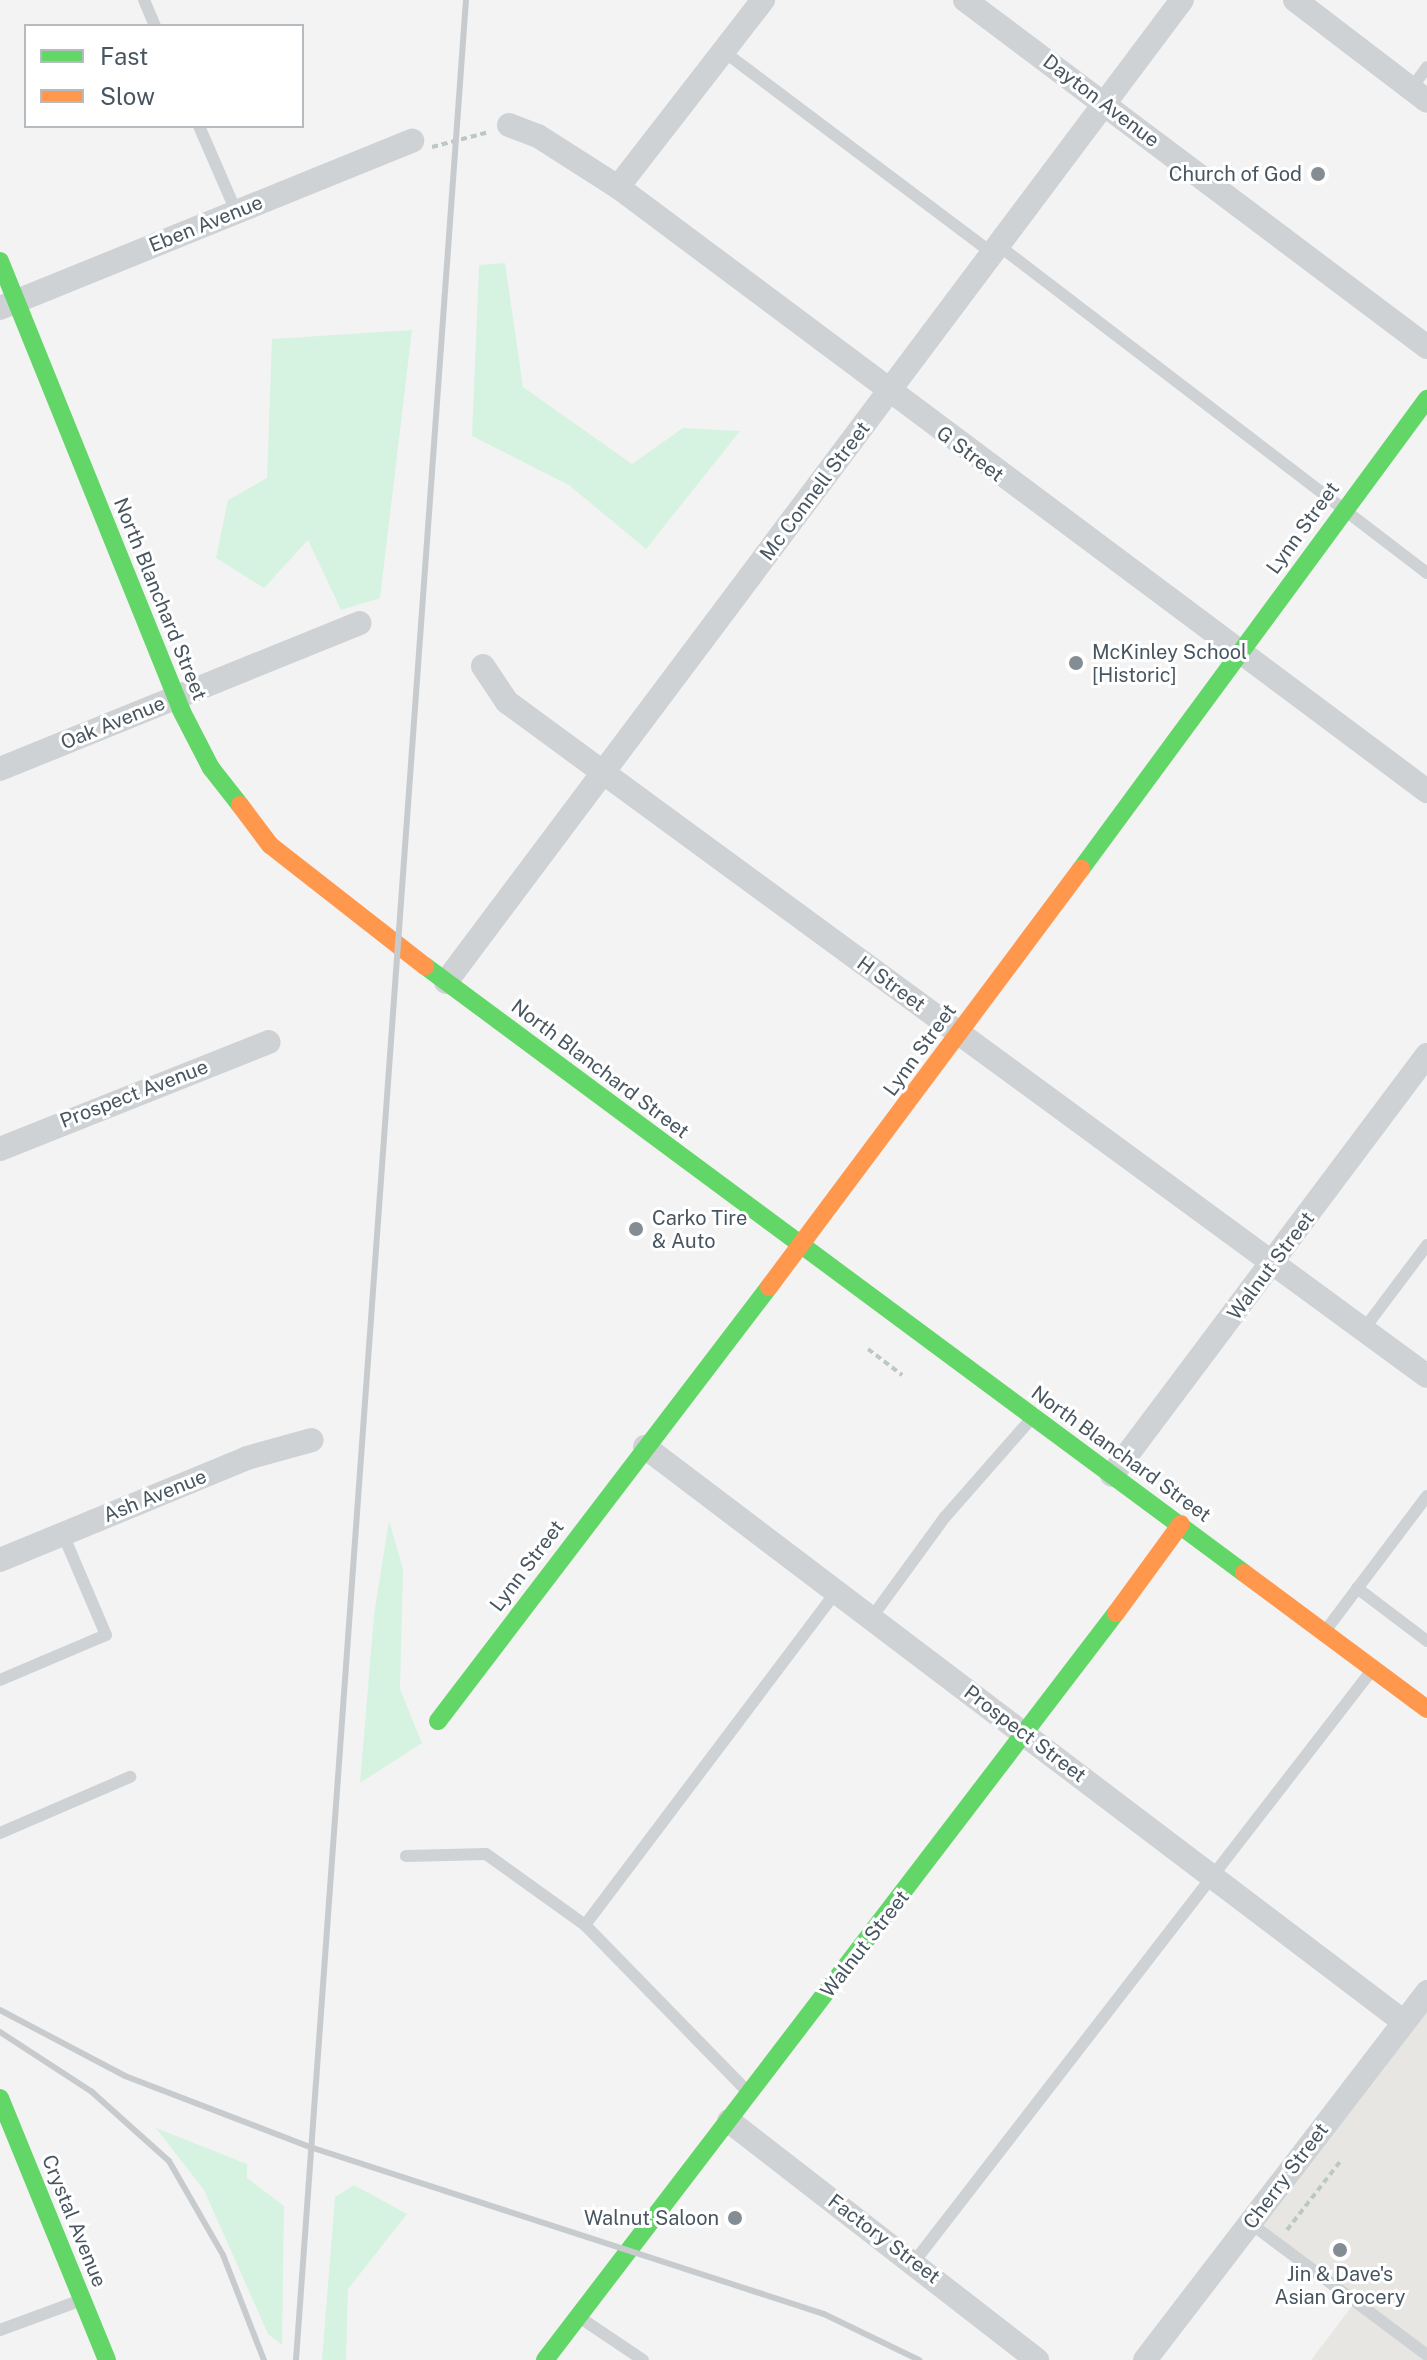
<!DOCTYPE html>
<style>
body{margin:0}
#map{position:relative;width:1427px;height:2360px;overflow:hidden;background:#f3f3f3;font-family:"Public Sans",sans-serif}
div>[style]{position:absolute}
.commercial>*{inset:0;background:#e7e6e2}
.green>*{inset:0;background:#d6f3e1}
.path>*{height:4px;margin-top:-2px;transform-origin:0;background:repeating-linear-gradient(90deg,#bcc8c4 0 6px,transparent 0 10px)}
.lane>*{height:12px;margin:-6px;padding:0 6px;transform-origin:6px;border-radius:6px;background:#ced2d4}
.street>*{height:24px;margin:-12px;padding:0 12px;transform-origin:12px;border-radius:12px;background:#ced2d4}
.fast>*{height:18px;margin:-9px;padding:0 9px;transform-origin:9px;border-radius:9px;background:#63d668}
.slow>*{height:18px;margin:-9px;padding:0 9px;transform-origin:9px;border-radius:9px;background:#ff974d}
.rail>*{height:6px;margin:-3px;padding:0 3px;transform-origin:3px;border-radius:3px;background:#c8cbcd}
.dots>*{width:22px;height:22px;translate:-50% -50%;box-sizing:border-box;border:4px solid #fff;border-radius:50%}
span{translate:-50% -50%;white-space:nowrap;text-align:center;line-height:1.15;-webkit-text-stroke:6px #fff;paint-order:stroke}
.street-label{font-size:20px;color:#485661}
.poi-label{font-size:20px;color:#485661}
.right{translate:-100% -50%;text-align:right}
.left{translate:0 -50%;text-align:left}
.legend{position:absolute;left:24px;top:24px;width:280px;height:104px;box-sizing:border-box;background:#fff;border:2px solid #b6bbc0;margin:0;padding:10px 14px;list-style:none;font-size:24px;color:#485661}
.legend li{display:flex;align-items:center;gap:16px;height:40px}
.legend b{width:40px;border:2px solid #b6bbc0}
</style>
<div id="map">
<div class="commercial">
<div style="clip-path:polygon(1427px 1992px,1427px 2360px,1311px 2360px,1356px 2301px,1250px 2223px)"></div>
</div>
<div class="green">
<div style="clip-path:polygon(505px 263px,523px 387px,632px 464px,683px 428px,740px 431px,646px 549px,569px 485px,472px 436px,479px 265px)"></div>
<div style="clip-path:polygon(412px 330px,380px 598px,341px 610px,308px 540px,264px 588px,216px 558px,228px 500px,267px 478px,272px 339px)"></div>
<div style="clip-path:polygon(389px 1521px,403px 1569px,400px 1689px,422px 1743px,360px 1783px,374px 1615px)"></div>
<div style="clip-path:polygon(156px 2128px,247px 2164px,247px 2178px,284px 2206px,282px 2345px,268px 2334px,204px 2190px)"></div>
<div style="clip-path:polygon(354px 2185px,407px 2214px,348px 2289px,346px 2360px,322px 2360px,335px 2197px)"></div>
</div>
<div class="path">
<div style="left:432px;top:147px;width:59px;rotate:-14.7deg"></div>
<div style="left:868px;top:1349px;width:43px;rotate:37.4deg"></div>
<div style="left:1287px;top:2230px;width:90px;rotate:-52.2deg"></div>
</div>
<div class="lane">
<div style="left:144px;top:0;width:28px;rotate:67deg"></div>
<div style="left:723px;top:51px;width:336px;rotate:36.9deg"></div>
<div style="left:1411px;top:89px;width:27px;rotate:-54deg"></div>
<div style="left:199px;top:126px;width:93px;rotate:66.5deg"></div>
<div style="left:998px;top:245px;width:540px;rotate:37.4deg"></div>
<div style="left:1364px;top:1329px;width:105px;rotate:-53.1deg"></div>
<div style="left:1357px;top:1588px;width:88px;rotate:37.1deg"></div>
<div style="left:872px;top:1617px;width:124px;rotate:-53.9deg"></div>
<div style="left:945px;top:1517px;width:130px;rotate:-48.7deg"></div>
<div style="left:1326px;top:1630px;width:168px;rotate:-53deg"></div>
<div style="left:0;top:1680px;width:115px;rotate:-23deg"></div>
<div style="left:106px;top:1635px;width:110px;rotate:-113.1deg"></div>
<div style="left:0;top:1833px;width:142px;rotate:-23.3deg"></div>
<div style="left:406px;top:1856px;width:80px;rotate:-1.4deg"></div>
<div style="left:486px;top:1854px;width:122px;rotate:35.6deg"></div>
<div style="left:585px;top:1925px;width:233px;rotate:45.7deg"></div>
<div style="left:585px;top:1925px;width:419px;rotate:-53deg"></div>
<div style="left:1250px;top:2223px;width:221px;rotate:36.7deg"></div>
<div style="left:914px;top:2262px;width:748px;rotate:-52.27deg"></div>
<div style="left:579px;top:2317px;width:77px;rotate:33.9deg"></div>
<div style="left:0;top:2330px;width:84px;rotate:-20.2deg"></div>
</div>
<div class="street">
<div style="left:965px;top:0;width:578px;rotate:36.91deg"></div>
<div style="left:1295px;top:0;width:166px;rotate:37.4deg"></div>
<div style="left:509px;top:125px;width:31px;rotate:21deg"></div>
<div style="left:538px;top:136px;width:95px;rotate:32.5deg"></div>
<div style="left:618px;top:187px;width:1010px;rotate:36.75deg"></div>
<div style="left:618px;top:187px;width:237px;rotate:-52.2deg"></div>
<div style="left:0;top:308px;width:445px;rotate:-22.1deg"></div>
<div style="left:483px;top:666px;width:43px;rotate:56.3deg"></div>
<div style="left:507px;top:702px;width:1140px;rotate:36.23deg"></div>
<div style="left:0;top:769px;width:388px;rotate:-22.1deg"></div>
<div style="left:446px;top:982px;width:1227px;rotate:-53.15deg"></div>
<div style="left:0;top:1149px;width:289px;rotate:-21.7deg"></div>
<div style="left:645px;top:1447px;width:952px;rotate:37.15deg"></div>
<div style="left:1112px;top:1475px;width:525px;rotate:-53.13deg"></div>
<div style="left:0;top:1560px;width:267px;rotate:-22.4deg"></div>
<div style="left:247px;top:1458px;width:67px;rotate:-15.5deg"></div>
<div style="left:729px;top:2121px;width:390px;rotate:37.8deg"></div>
<div style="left:1145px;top:2360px;width:464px;rotate:-52.5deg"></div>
</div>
<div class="fast">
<div style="left:0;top:261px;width:484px;rotate:68deg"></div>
<div style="left:181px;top:710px;width:65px;rotate:62.7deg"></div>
<div style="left:211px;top:768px;width:47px;rotate:51.9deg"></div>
<div style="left:1081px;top:869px;width:584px;rotate:-53.64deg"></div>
<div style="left:425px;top:966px;width:1019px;rotate:36.54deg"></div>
<div style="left:438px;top:1721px;width:546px;rotate:-52.67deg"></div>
<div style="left:0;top:2098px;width:283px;rotate:67.8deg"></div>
<div style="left:545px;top:2360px;width:940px;rotate:-52.61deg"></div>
</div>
<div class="slow">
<div style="left:240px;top:805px;width:50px;rotate:53.1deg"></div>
<div style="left:270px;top:845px;width:197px;rotate:38deg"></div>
<div style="left:769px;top:1287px;width:522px;rotate:-53.26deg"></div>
<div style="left:1244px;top:1573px;width:228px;rotate:36.6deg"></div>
<div style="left:1116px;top:1613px;width:110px;rotate:-53.9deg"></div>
</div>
<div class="rail">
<div style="left:0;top:2010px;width:141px;rotate:27.8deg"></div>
<div style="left:125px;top:2076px;width:198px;rotate:21deg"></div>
<div style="left:310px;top:2147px;width:540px;rotate:18deg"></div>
<div style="left:824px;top:2314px;width:106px;rotate:25.8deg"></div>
<div style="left:0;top:2032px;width:110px;rotate:33.1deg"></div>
<div style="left:92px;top:2092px;width:103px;rotate:41.9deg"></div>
<div style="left:169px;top:2161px;width:108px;rotate:60.1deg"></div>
<div style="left:223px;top:2255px;width:113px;rotate:68.7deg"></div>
<div style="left:296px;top:2360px;width:2366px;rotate:-85.88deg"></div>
</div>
<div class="dots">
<div style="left:1318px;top:174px;background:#848d94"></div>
<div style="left:1076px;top:663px;background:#848d94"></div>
<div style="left:636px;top:1229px;background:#848d94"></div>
<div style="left:735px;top:2218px;background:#848d94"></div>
<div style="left:1340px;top:2250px;background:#848d94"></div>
</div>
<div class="street-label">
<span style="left:1101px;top:101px;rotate:37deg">Dayton Avenue</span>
<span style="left:206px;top:224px;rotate:-22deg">Eben Avenue</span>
<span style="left:970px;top:454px;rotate:37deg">G Street</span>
<span style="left:815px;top:491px;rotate:-53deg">Mc Connell Street</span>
<span style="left:1303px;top:528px;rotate:-54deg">Lynn Street</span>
<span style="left:160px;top:599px;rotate:68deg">North Blanchard Street</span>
<span style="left:113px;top:723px;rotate:-22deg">Oak Avenue</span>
<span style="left:891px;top:984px;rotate:36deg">H Street</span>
<span style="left:920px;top:1050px;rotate:-54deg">Lynn Street</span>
<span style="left:600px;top:1069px;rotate:37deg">North Blanchard Street</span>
<span style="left:134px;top:1094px;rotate:-21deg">Prospect Avenue</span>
<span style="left:1271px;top:1266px;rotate:-53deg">Walnut Street</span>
<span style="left:1121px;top:1454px;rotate:36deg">North Blanchard Street</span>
<span style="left:155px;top:1496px;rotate:-22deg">Ash Avenue</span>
<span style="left:527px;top:1566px;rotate:-53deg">Lynn Street</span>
<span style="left:1025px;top:1734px;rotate:37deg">Prospect Street</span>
<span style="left:865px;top:1944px;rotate:-52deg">Walnut Street</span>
<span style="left:1286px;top:2176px;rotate:-53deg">Cherry Street</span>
<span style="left:74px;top:2221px;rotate:68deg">Crystal Avenue</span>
<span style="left:884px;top:2239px;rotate:37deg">Factory Street</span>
</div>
<div class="poi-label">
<span class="right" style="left:1302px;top:174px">Church of God</span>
<span class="left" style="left:1092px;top:664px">McKinley School<br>[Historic]</span>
<span class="left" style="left:652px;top:1230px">Carko Tire<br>&amp; Auto</span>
<span class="right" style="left:719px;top:2218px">Walnut Saloon</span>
<span style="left:1340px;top:2286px">Jin &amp; Dave's<br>Asian Grocery</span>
</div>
<ul class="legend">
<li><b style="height:10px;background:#63d668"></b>Fast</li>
<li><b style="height:10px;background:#ff974d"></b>Slow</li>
</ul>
</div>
